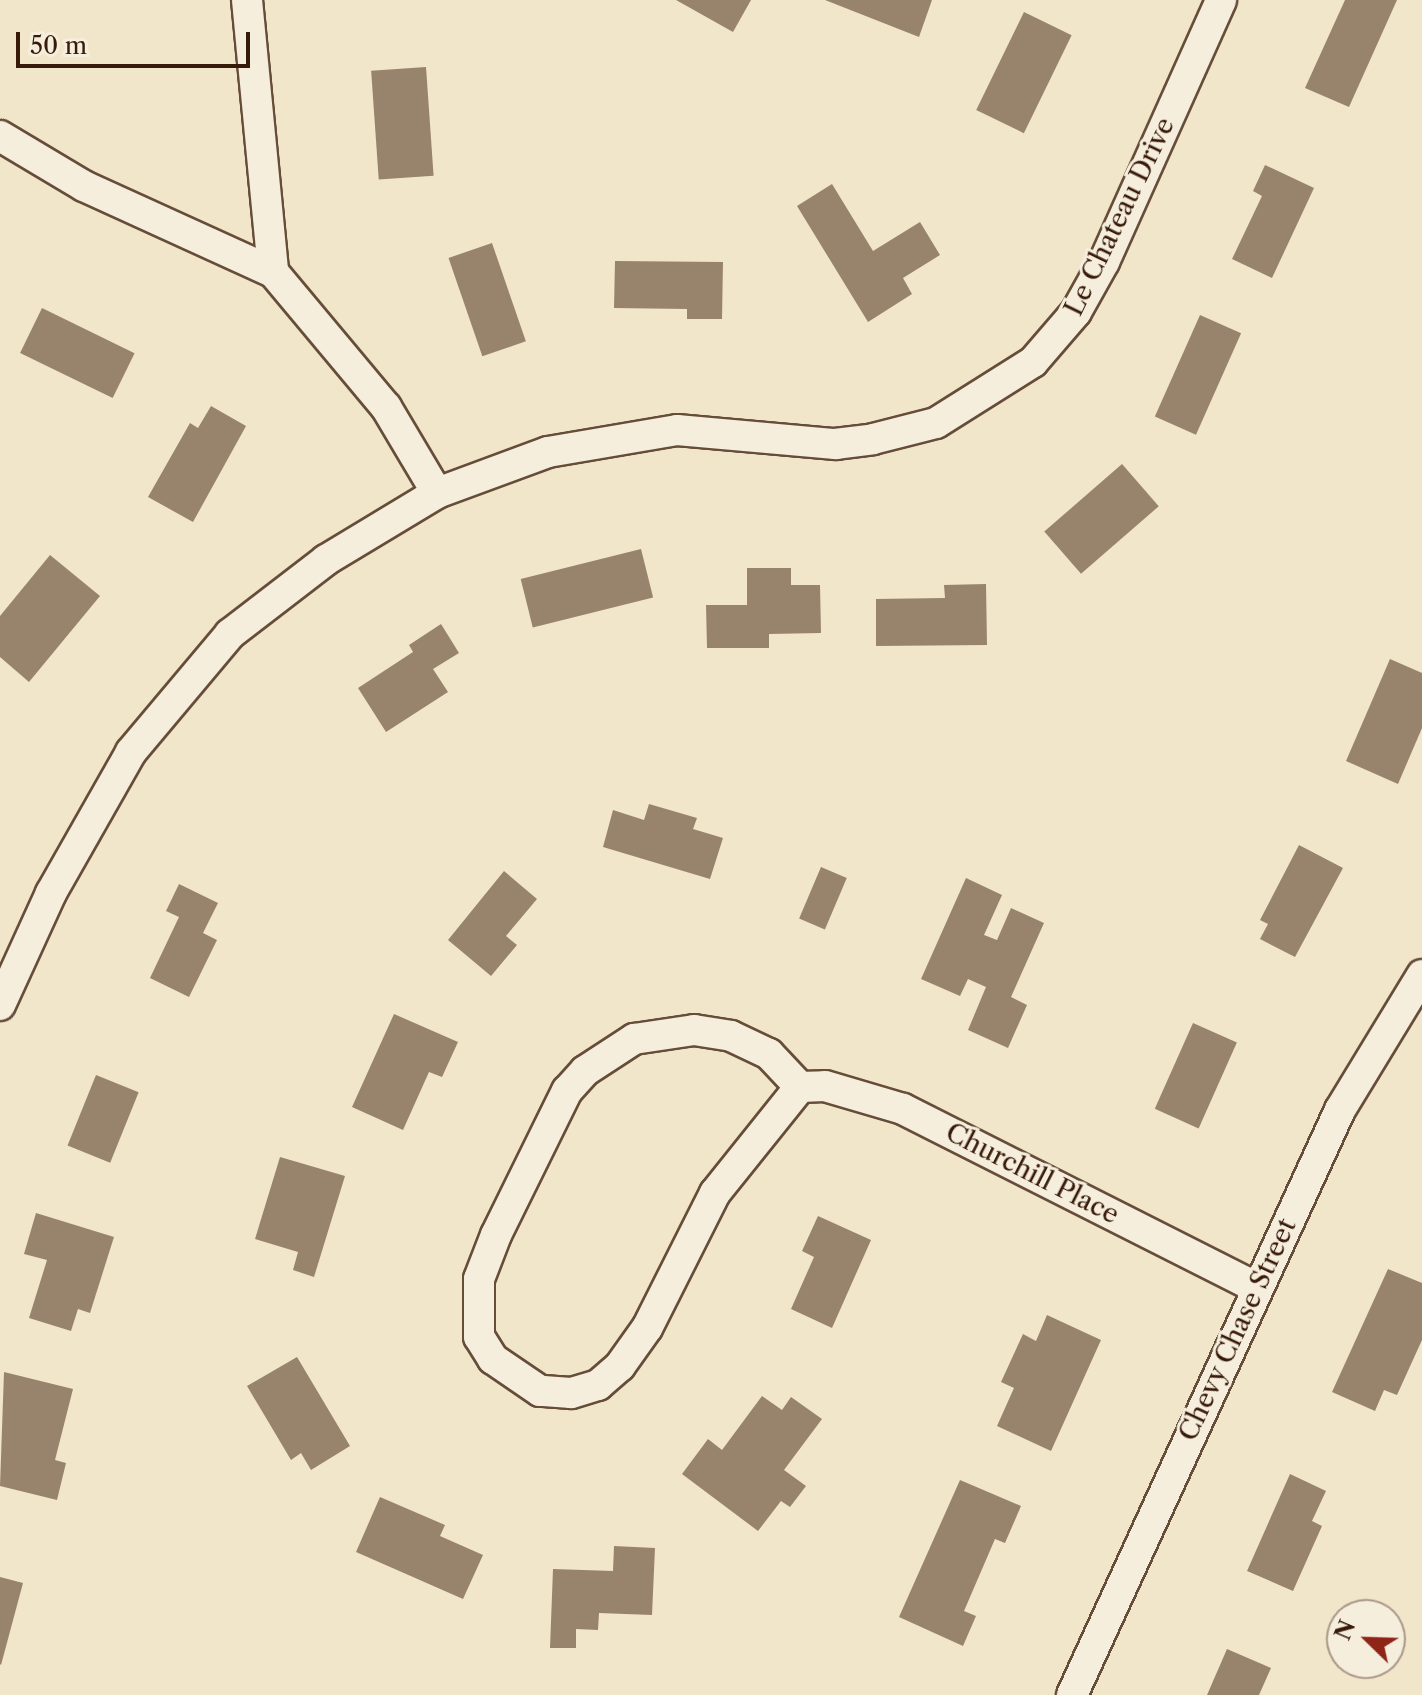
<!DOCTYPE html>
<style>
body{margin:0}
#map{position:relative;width:1422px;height:1695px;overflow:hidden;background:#f1e5ca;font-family:"Libre Caslon Text",serif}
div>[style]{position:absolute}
.building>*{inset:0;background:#98846d;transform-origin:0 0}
.roads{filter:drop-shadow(2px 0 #664d39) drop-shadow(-2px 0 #664d39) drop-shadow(0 2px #664d39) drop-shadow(0 -2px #664d39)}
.minor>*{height:30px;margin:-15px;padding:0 15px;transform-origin:15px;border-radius:15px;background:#f6eedd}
span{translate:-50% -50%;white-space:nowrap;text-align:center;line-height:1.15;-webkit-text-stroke:6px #f6eedd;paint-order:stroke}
.street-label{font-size:26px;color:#371a09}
.north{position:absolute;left:1326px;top:1599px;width:80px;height:80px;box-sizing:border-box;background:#f6eedd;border:2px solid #a98;border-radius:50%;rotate:293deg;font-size:22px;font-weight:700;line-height:32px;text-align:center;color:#371a09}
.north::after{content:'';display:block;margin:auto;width:28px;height:36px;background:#8f2418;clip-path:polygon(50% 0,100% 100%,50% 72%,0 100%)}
.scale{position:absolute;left:16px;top:32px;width:234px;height:36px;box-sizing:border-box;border:4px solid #371a09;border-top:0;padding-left:10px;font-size:24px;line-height:28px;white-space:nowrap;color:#371a09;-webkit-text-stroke:6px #f6eedd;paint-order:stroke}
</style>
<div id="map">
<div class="building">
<div style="clip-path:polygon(676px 0,751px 0,733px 32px)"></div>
<div style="clip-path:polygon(825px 0,932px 0,919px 37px)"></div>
<div style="clip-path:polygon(1345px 0,1397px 0,1349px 107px,1305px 88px)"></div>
<div style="left:1024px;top:12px;width:53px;height:109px;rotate:26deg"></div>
<div style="left:426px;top:67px;width:109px;height:55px;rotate:86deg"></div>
<div style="clip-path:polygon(1265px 165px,1314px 188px,1272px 278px,1232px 259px,1262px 196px,1253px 191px)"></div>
<div style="clip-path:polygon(832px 184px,873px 251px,920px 222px,940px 255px,903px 278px,912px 294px,868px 322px,797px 206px)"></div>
<div style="left:492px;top:243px;width:104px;height:46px;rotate:71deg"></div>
<div style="clip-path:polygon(615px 261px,723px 262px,722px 319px,687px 319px,687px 309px,614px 308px)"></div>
<div style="left:42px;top:308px;width:103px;height:50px;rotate:26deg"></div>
<div style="left:1200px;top:315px;width:45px;height:111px;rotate:24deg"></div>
<div style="clip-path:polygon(211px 406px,246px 426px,193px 522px,148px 497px,190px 423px,198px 428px)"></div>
<div style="left:1122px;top:464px;width:56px;height:103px;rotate:49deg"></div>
<div style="left:641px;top:549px;width:50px;height:124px;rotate:76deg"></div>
<div style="clip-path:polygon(50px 555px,100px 596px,29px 682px,0 657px,0 616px)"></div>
<div style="clip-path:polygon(747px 568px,791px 568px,791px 585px,820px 585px,821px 633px,769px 634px,769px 648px,707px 648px,706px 605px,747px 605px)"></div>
<div style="clip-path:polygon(986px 584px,987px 645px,876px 646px,876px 599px,945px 598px,944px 585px)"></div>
<div style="clip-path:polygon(441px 624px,459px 653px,433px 669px,448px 692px,386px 732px,358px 688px,413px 652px,409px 645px)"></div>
<div style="clip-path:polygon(1390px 659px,1422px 673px,1422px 728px,1398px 784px,1346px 761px)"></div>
<div style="clip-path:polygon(649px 804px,697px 818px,693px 829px,723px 838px,710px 879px,603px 847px,613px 810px,644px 820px)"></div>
<div style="clip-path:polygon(1299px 845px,1343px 868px,1295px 957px,1260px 939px,1268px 924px,1260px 920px)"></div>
<div style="left:821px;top:867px;width:28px;height:56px;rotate:23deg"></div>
<div style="clip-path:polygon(504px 871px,537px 899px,506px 936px,517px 945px,491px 976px,448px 940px)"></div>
<div style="clip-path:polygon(966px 878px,1002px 895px,984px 935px,997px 940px,1011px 908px,1044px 923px,1011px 997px,1027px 1005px,1008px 1048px,968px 1030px,986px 987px,968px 979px,960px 996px,921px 979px)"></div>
<div style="clip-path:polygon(179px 884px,218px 903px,203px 933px,217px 940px,189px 997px,150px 978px,179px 917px,166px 911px)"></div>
<div style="clip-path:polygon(394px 1014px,458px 1042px,442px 1077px,429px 1072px,403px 1130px,352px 1107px)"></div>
<div style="left:1193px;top:1023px;width:48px;height:94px;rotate:24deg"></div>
<div style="left:96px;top:1075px;width:46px;height:76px;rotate:22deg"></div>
<div style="clip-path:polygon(280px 1157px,345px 1176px,314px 1277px,293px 1270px,298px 1252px,255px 1239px)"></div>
<div style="clip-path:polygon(36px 1213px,114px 1237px,90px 1313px,78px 1309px,71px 1331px,29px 1318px,47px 1260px,24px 1254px)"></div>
<div style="clip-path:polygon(818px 1216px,871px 1240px,832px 1328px,791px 1309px,814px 1257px,802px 1251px)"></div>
<div style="clip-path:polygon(1388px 1269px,1422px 1283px,1422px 1340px,1397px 1395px,1384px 1390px,1375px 1411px,1332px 1392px)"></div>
<div style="clip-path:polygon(1047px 1315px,1101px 1340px,1051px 1451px,997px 1426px,1014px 1388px,1001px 1382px,1023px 1334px,1036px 1341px)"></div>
<div style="clip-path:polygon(297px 1357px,350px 1446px,311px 1470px,301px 1453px,291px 1460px,247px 1386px)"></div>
<div style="clip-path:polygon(4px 1372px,73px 1389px,55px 1460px,66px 1463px,57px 1500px,0 1486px)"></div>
<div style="clip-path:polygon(762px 1396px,782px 1410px,791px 1397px,822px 1419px,784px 1470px,806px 1486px,790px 1507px,781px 1501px,758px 1531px,682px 1474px,708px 1439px,722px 1450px)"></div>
<div style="clip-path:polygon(1290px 1474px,1326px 1491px,1312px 1521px,1322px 1526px,1293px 1591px,1247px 1571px)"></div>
<div style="clip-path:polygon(960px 1480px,1021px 1506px,1005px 1543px,995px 1539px,964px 1611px,976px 1616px,963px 1646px,899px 1617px)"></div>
<div style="clip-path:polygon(380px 1497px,445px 1525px,440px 1536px,483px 1555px,463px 1599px,356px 1552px)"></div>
<div style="clip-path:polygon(614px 1546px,655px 1548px,652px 1615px,599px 1613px,598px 1630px,576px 1629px,576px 1648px,550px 1648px,553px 1569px,613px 1571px)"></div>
<div style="clip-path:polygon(0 1577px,23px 1583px,1px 1665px,0 1664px)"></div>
<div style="clip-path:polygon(1227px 1649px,1271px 1668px,1259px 1695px,1207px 1695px)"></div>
</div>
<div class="roads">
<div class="minor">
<div style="left:247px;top:0;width:273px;rotate:84.5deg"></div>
<div style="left:0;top:136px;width:98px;rotate:30.8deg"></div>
<div style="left:84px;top:186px;width:208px;rotate:24.5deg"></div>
<div style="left:273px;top:272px;width:176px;rotate:50.1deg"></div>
<div style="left:386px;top:407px;width:100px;rotate:59.3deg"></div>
<div style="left:0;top:1005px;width:123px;rotate:-65.5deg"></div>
<div style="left:51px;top:893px;width:162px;rotate:-60.4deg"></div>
<div style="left:131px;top:752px;width:154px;rotate:-50deg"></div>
<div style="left:230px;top:634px;width:121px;rotate:-37.6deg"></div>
<div style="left:326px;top:560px;width:130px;rotate:-31.1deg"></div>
<div style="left:437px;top:493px;width:118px;rotate:-20.3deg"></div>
<div style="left:548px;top:452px;width:131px;rotate:-9.7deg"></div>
<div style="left:677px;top:430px;width:159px;rotate:5.1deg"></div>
<div style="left:835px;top:444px;width:38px;rotate:-7deg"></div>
<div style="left:873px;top:439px;width:65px;rotate:-14.3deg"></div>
<div style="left:936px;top:423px;width:115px;rotate:-32.2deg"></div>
<div style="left:1033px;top:362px;width:66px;rotate:-49.3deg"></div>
<div style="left:1076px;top:312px;width:57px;rotate:-60.8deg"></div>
<div style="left:1104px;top:262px;width:287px;rotate:-65.9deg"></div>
<div style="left:694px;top:1030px;width:37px;rotate:9deg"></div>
<div style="left:731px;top:1036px;width:42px;rotate:25.3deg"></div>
<div style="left:769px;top:1054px;width:45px;rotate:46.8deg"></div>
<div style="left:800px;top:1087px;width:136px;rotate:128.7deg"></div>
<div style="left:715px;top:1193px;width:151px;rotate:116.7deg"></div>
<div style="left:647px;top:1328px;width:47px;rotate:125.4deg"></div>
<div style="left:620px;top:1366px;width:29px;rotate:139deg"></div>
<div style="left:598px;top:1385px;width:28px;rotate:163deg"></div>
<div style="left:571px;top:1393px;width:31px;rotate:-176deg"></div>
<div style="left:540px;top:1391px;width:57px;rotate:-145.8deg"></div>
<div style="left:493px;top:1359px;width:26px;rotate:-122deg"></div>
<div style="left:479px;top:1337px;width:58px;rotate:-90deg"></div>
<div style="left:479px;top:1279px;width:47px;rotate:-68.9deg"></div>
<div style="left:496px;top:1235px;width:161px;rotate:-63.8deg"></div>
<div style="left:567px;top:1091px;width:27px;rotate:-48deg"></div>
<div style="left:585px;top:1071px;width:59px;rotate:-33.1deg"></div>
<div style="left:634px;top:1039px;width:61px;rotate:-8.5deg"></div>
<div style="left:800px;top:1087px;width:25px;rotate:-2deg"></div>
<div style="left:825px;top:1086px;width:81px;rotate:16.4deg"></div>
<div style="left:903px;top:1109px;width:395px;rotate:26.8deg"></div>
<div style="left:1072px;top:1695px;width:643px;rotate:-65.39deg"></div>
<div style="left:1340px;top:1110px;width:158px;rotate:-58.7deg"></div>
</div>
</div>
<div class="street-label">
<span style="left:1120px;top:217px;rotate:-64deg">Le Chateau Drive</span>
<span style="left:1032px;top:1174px;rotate:27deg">Churchill Place</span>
<span style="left:1238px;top:1330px;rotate:-65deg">Chevy Chase Street</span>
</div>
<div class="north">N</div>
<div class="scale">50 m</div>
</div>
